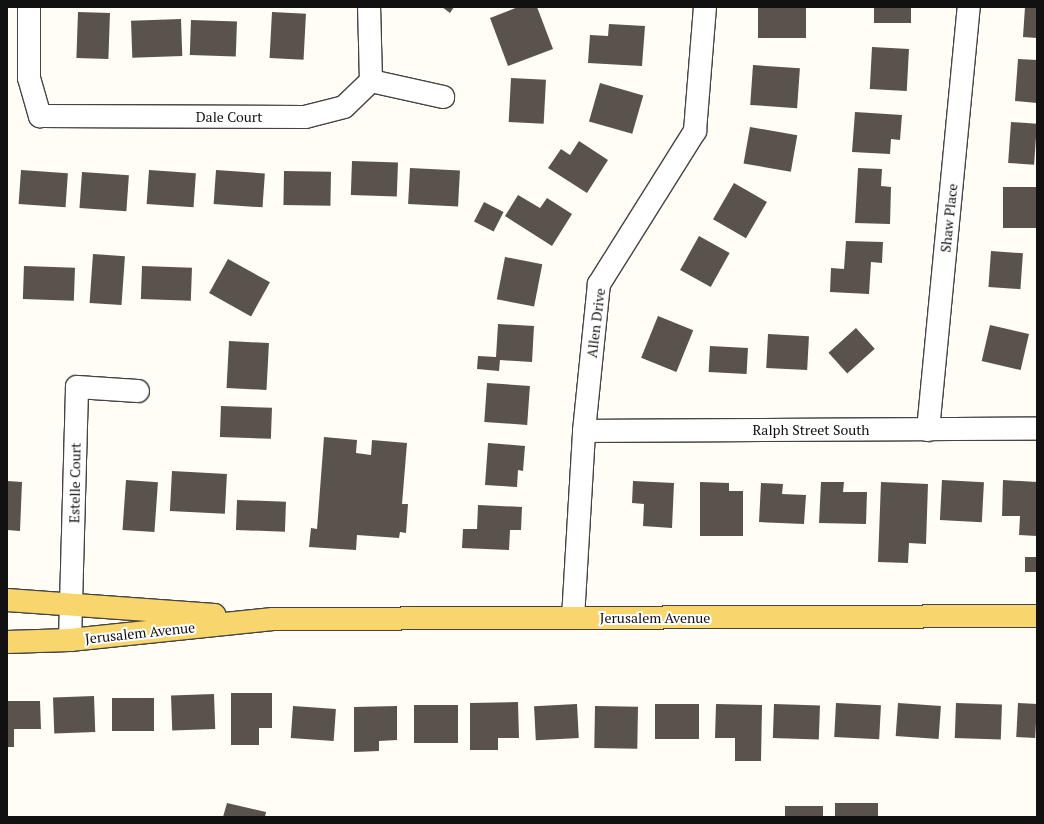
<!DOCTYPE html>
<style>
body{margin:0}
#map{position:relative;width:1044px;height:824px;overflow:hidden;background:#fffdf5;font-family:"PT Serif",serif}
div>[style]{position:absolute}
.building>*{inset:0;background:#5a524d;transform-origin:0 0}
.roads{filter:drop-shadow(1px 0 #444) drop-shadow(-1px 0 #444) drop-shadow(0 1px #444) drop-shadow(0 -1px #444)}
.minor>*{height:22px;margin:-11px;padding:0 11px;transform-origin:11px;border-radius:11px;background:#fff}
.primary>*{height:22px;margin:-11px;padding:0 11px;transform-origin:11px;border-radius:11px;background:#f9d66b}
span{translate:-50% -50%;white-space:nowrap;text-align:center;line-height:1.15;-webkit-text-stroke:4px #fff;paint-order:stroke}
.street-label{font-size:14px;color:#111}
.frame{position:absolute;inset:0;border:8px solid #111;pointer-events:none}
</style>
<div id="map">
<div class="building">
<div style="clip-path:polygon(442px 7px,454px 7px,450px 13px)"></div>
<div style="clip-path:polygon(518px 7px,537px 7px,553px 49px,508px 66px,490px 18px)"></div>
<div style="left:758px;top:7px;width:48px;height:31px"></div>
<div style="left:874px;top:7px;width:37px;height:16px"></div>
<div style="clip-path:polygon(1025px 7px,1037px 7px,1037px 38px,1023px 37px)"></div>
<div style="left:78px;top:12px;width:32px;height:46px;rotate:2deg"></div>
<div style="left:272px;top:12px;width:34px;height:46px;rotate:3deg"></div>
<div style="left:181px;top:19px;width:37px;height:50px;rotate:88deg"></div>
<div style="left:191px;top:20px;width:46px;height:35px;rotate:2deg"></div>
<div style="clip-path:polygon(609px 24px,645px 26px,642px 66px,588px 63px,590px 35px,608px 36px)"></div>
<div style="left:872px;top:47px;width:37px;height:42px;rotate:3deg"></div>
<div style="clip-path:polygon(1018px 59px,1037px 60px,1037px 103px,1015px 101px)"></div>
<div style="left:753px;top:65px;width:47px;height:40px;rotate:4deg"></div>
<div style="left:511px;top:78px;width:35px;height:44px;rotate:3deg"></div>
<div style="left:600px;top:83px;width:45px;height:40px;rotate:16deg"></div>
<div style="clip-path:polygon(855px 112px,902px 115px,900px 140px,891px 139px,890px 154px,852px 152px)"></div>
<div style="left:1011px;top:122px;width:26px;height:41px;rotate:4deg"></div>
<div style="left:750px;top:127px;width:48px;height:37px;rotate:10deg"></div>
<div style="clip-path:polygon(579px 141px,608px 160px,587px 193px,548px 168px,561px 149px,570px 155px)"></div>
<div style="left:352px;top:161px;width:46px;height:34px;rotate:2deg"></div>
<div style="left:410px;top:168px;width:50px;height:36px;rotate:3deg"></div>
<div style="clip-path:polygon(858px 168px,882px 169px,881px 186px,891px 187px,890px 224px,855px 223px)"></div>
<div style="left:21px;top:170px;width:47px;height:34px;rotate:4deg"></div>
<div style="left:149px;top:170px;width:47px;height:34px;rotate:4deg"></div>
<div style="left:216px;top:170px;width:49px;height:34px;rotate:4deg"></div>
<div style="left:284px;top:171px;width:47px;height:34px;rotate:1deg"></div>
<div style="left:82px;top:172px;width:47px;height:36px;rotate:4deg"></div>
<div style="left:734px;top:183px;width:38px;height:42px;rotate:30deg"></div>
<div style="left:1003px;top:187px;width:34px;height:41px"></div>
<div style="clip-path:polygon(518px 195px,540px 208px,547px 198px,572px 214px,552px 246px,505px 216px)"></div>
<div style="left:484px;top:202px;width:22px;height:22px;rotate:27deg"></div>
<div style="left:699px;top:236px;width:35px;height:39px;rotate:29deg"></div>
<div style="clip-path:polygon(846px 241px,883px 242px,882px 263px,871px 262px,869px 294px,830px 292px,831px 268px,844px 269px)"></div>
<div style="left:991px;top:251px;width:32px;height:36px;rotate:4deg"></div>
<div style="left:93px;top:254px;width:32px;height:49px;rotate:4deg"></div>
<div style="left:505px;top:257px;width:38px;height:43px;rotate:11deg"></div>
<div style="left:228px;top:259px;width:48px;height:39px;rotate:29deg"></div>
<div style="left:24px;top:266px;width:51px;height:33px;rotate:2deg"></div>
<div style="left:142px;top:266px;width:50px;height:33px;rotate:2deg"></div>
<div style="left:658px;top:316px;width:38px;height:45px;rotate:22deg"></div>
<div style="clip-path:polygon(498px 324px,534px 326px,532px 362px,500px 360px,499px 371px,477px 369px,478px 356px,496px 357px)"></div>
<div style="left:990px;top:325px;width:40px;height:37px;rotate:13deg"></div>
<div style="left:856px;top:328px;width:28px;height:37px;rotate:48deg"></div>
<div style="left:768px;top:334px;width:41px;height:34px;rotate:3deg"></div>
<div style="left:229px;top:341px;width:40px;height:47px;rotate:3deg"></div>
<div style="left:710px;top:346px;width:38px;height:26px;rotate:3deg"></div>
<div style="left:487px;top:383px;width:43px;height:39px;rotate:4deg"></div>
<div style="left:221px;top:406px;width:51px;height:31px;rotate:2deg"></div>
<div style="clip-path:polygon(324px 437px,357px 440px,356px 453px,371px 455px,372px 440px,407px 443px,402px 504px,408px 504px,406px 533px,400px 532px,399px 538px,357px 535px,356px 550px,309px 547px,311px 528px,317px 529px)"></div>
<div style="clip-path:polygon(488px 443px,525px 446px,523px 471px,518px 470px,517px 487px,485px 485px)"></div>
<div style="left:172px;top:471px;width:55px;height:40px;rotate:3deg"></div>
<div style="left:126px;top:480px;width:32px;height:50px;rotate:4deg"></div>
<div style="left:942px;top:480px;width:42px;height:40px;rotate:3deg"></div>
<div style="clip-path:polygon(1003px 480px,1037px 482px,1037px 536px,1019px 535px,1020px 516px,1002px 516px)"></div>
<div style="clip-path:polygon(7px 481px,22px 482px,20px 531px,7px 530px)"></div>
<div style="clip-path:polygon(633px 481px,674px 483px,672px 528px,643px 526px,644px 504px,632px 503px)"></div>
<div style="clip-path:polygon(700px 482px,729px 483px,729px 491px,743px 491px,743px 536px,700px 536px)"></div>
<div style="clip-path:polygon(821px 482px,844px 482px,843px 492px,867px 492px,866px 524px,819px 523px)"></div>
<div style="clip-path:polygon(881px 482px,928px 484px,926px 544px,909px 543px,908px 563px,878px 562px)"></div>
<div style="clip-path:polygon(761px 483px,783px 484px,782px 494px,806px 495px,804px 524px,759px 522px)"></div>
<div style="left:237px;top:500px;width:49px;height:30px;rotate:2deg"></div>
<div style="clip-path:polygon(478px 505px,522px 507px,521px 530px,510px 530px,509px 550px,462px 548px,463px 529px,477px 529px)"></div>
<div style="left:1025px;top:557px;width:12px;height:15px"></div>
<div style="clip-path:polygon(231px 693px,272px 693px,272px 728px,259px 728px,259px 745px,231px 745px)"></div>
<div style="left:214px;top:694px;width:35px;height:43px;rotate:88deg"></div>
<div style="left:94px;top:696px;width:36px;height:41px;rotate:88deg"></div>
<div style="left:112px;top:698px;width:42px;height:33px"></div>
<div style="clip-path:polygon(7px 701px,40px 701px,41px 729px,14px 729px,14px 747px,7px 747px)"></div>
<div style="clip-path:polygon(518px 702px,519px 738px,498px 738px,498px 750px,470px 750px,470px 703px)"></div>
<div style="left:836px;top:703px;width:45px;height:34px;rotate:3deg"></div>
<div style="left:898px;top:703px;width:43px;height:33px;rotate:4deg"></div>
<div style="left:956px;top:703px;width:46px;height:35px;rotate:2deg"></div>
<div style="left:1018px;top:703px;width:19px;height:34px;rotate:3deg"></div>
<div style="left:577px;top:704px;width:34px;height:43px;rotate:87deg"></div>
<div style="left:655px;top:704px;width:44px;height:35px"></div>
<div style="clip-path:polygon(716px 704px,762px 705px,761px 761px,735px 761px,735px 738px,715px 738px)"></div>
<div style="left:774px;top:704px;width:46px;height:34px;rotate:2deg"></div>
<div style="left:414px;top:705px;width:44px;height:38px"></div>
<div style="left:293px;top:706px;width:43px;height:32px;rotate:4deg"></div>
<div style="clip-path:polygon(397px 706px,397px 740px,379px 741px,379px 751px,354px 752px,354px 707px)"></div>
<div style="left:595px;top:706px;width:43px;height:42px;rotate:1deg"></div>
<div style="clip-path:polygon(227px 803px,266px 812px,265px 817px,223px 817px)"></div>
<div style="left:835px;top:803px;width:43px;height:14px"></div>
<div style="left:785px;top:806px;width:38px;height:11px"></div>
</div>
<div class="roads">
<div class="minor">
<div style="left:29px;top:7px;width:71px;rotate:90deg"></div>
<div style="left:29px;top:78px;width:40px;rotate:74deg"></div>
<div style="left:40px;top:116px;width:265px;rotate:0.2deg"></div>
<div style="left:305px;top:117px;width:40px;rotate:-14.4deg"></div>
<div style="left:344px;top:107px;width:37px;rotate:-44deg"></div>
<div style="left:371px;top:81px;width:74px;rotate:-91.5deg"></div>
<div style="left:371px;top:81px;width:74px;rotate:12.5deg"></div>
<div style="left:928px;top:430px;width:425px;rotate:-84.5deg"></div>
<div style="left:584px;top:431px;width:453px;rotate:-0.3deg"></div>
<div style="left:573px;top:618px;width:187px;rotate:-86.6deg"></div>
<div style="left:584px;top:431px;width:148px;rotate:-84.2deg"></div>
<div style="left:599px;top:284px;width:181px;rotate:-57.9deg"></div>
<div style="left:695px;top:131px;width:124px;rotate:-85.4deg"></div>
<div style="left:70px;top:640px;width:253px;rotate:-88.4deg"></div>
<div style="left:77px;top:387px;width:61px;rotate:3.8deg"></div>
</div>
<div class="primary">
<div style="left:7px;top:600px;width:208px;rotate:4.1deg"></div>
<div style="left:7px;top:642px;width:63px;rotate:-1.8deg"></div>
<div style="left:70px;top:640px;width:204px;rotate:-5.9deg"></div>
<div style="left:273px;top:619px;width:764px;rotate:-0.22deg"></div>
</div>
</div>
<div class="street-label">
<span style="left:229px;top:117px">Dale Court</span>
<span style="left:949px;top:218px;rotate:-84deg">Shaw Place</span>
<span style="left:596px;top:323px;rotate:-83deg">Allen Drive</span>
<span style="left:811px;top:430px">Ralph Street South</span>
<span style="left:75px;top:483px;rotate:-89deg">Estelle Court</span>
<span style="left:655px;top:618px">Jerusalem Avenue</span>
<span style="left:140px;top:633px;rotate:-6deg">Jerusalem Avenue</span>
</div>
<div class="frame"></div>
</div>
